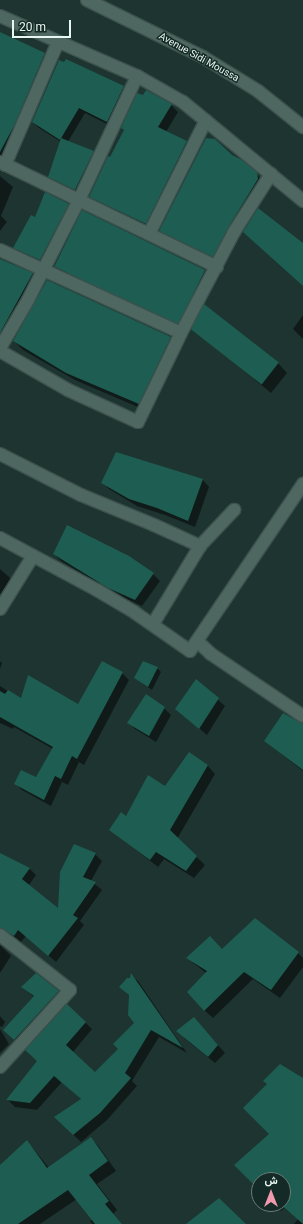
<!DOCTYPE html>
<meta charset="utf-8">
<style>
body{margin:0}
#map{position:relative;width:303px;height:1224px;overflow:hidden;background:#1e3430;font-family:Roboto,Vazirmatn,sans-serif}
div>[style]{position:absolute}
.shadow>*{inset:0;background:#0007}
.building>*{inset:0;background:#1d5d52;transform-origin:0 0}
.roads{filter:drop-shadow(1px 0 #3c514d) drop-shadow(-1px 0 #3c514d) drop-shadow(0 1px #3c514d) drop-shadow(0 -1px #3c514d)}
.minor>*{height:12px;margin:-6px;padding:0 6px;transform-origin:6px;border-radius:6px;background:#4f6761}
span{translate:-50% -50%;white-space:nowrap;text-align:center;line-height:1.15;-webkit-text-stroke:3px #142a26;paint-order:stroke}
.street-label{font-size:10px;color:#e9f7f3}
.north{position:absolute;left:251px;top:1172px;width:40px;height:40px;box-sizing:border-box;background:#142a26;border:1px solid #697c78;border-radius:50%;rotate:0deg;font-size:11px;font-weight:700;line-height:16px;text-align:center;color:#e9f7f3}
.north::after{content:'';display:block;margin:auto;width:14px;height:18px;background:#f29aad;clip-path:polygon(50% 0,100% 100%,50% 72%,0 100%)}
.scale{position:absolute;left:12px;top:20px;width:59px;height:18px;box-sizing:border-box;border:2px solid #e9f7f3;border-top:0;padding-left:5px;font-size:12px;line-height:14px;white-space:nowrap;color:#e9f7f3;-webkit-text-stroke:3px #142a26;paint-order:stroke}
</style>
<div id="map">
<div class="shadow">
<div style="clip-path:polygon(0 34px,44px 54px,52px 62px,1px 167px,0 174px)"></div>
<div style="clip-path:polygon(123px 87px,129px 93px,113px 127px,85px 113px,66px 145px,39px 128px,33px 122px)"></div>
<div style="clip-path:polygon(171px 105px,178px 112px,166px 132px,186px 142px,193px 149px,153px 230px,97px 203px,90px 196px,125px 131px,122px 128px)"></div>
<div style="clip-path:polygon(93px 152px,100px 159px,82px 196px,60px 185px,53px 178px)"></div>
<div style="clip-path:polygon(231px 155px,264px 181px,220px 264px,168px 238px,160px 230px)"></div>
<div style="clip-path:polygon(0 176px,13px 187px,1px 216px,7px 222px,0 231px)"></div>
<div style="clip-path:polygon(68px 204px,75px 211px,47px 266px,21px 254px,14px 247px,35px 218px)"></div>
<div style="clip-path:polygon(0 261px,33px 274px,40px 282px,9px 338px,0 331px)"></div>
<div style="clip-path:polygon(55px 266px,205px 270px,212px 277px,185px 329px,62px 273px)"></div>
<div style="clip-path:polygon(303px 315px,303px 339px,293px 329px)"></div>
<div style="clip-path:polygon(193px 329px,278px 363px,287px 373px,271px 393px)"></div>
<div style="clip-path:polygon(170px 337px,178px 346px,147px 411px,75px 380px,23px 350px,15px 342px)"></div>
<div style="clip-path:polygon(203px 480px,209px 487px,195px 527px,165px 515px,137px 506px,109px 489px,102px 482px)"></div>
<div style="clip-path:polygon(54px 554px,153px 574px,160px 581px,142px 606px,116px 594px,61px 561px)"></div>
<div style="clip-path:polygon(0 569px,17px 584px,0 612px)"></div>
<div style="clip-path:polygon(0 661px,2px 663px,0 669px)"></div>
<div style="clip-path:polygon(157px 668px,161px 672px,152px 690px,139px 681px)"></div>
<div style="clip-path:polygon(122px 673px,129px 680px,84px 765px,79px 762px,68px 785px,62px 782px,51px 806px,22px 790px,15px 783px,36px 778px,53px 749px,14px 727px,13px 729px,0 723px,0 686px,22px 700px,79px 706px)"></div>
<div style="clip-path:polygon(196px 681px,225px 706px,207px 735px,176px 709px)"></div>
<div style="clip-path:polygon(164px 708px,171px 715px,156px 742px,135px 729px,128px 722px)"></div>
<div style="clip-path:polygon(303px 726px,303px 771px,265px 741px)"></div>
<div style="clip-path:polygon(189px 754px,208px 766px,215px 774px,177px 839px,205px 865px,194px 878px,164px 859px,158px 867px,111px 830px,165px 787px)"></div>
<div style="clip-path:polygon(0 854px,29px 868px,36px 875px,29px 885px,59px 910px,95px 854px,102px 861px,91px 881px,102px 890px,80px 921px,84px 925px,56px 962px,26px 936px,21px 942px,9px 934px,0 937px,0 941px)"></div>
<div style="clip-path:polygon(255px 919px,298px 953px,303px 958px,303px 967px,280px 998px,253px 979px,213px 1018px,204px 1010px,206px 973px,187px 958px,222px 950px)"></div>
<div style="clip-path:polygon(0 945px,11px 956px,0 973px)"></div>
<div style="clip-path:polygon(131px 975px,138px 981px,187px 1053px,159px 1037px,132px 1081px,137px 1086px,107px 1120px,81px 1142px,56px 1118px,82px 1100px,62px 1082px,37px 1110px,15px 1107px,8px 1100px,38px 1061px,67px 1005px,92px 1029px,73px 1052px,95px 1073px,120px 1049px,136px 1023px,130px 996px,121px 987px,131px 979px)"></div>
<div style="clip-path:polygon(22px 987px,58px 992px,65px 998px,22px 1046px,11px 1037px,34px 997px)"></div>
<div style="clip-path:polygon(0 1016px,5px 1022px,2px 1027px,0 1026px)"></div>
<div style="clip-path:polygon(201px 1026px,225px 1053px,215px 1063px,184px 1038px)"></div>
<div style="clip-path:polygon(0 1029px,9px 1044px,0 1053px)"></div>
<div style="clip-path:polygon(303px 1079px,303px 1224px,294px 1224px,298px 1219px,284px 1208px,281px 1211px,274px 1204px,283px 1204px,283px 1180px,259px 1180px,259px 1189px,236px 1165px,271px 1134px)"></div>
<div style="clip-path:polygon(91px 1138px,99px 1147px,116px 1171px,97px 1184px,117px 1210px,113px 1214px,122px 1224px,92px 1224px,90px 1221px,93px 1219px,77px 1199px,40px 1224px,0 1224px,0 1166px,27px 1141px,49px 1168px)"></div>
</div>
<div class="building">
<div style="clip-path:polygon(0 32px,45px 53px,15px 124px,0 152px)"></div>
<div style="clip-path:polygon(66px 59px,124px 86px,107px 122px,79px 108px,60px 140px,32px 122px,59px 60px,64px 62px)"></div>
<div style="clip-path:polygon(146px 90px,172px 104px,158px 127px,187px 141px,146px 224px,89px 197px,108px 156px,110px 157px,124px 130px,121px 128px,137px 93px,143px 95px)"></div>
<div style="clip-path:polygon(61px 138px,94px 151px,75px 190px,48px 177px)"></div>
<div style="clip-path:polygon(206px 138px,215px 139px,232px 155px,242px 160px,257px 172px,258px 179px,228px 228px,213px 257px,159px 231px)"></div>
<div style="clip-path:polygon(45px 192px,69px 204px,40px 260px,13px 248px,31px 215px,35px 217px)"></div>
<div style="clip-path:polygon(258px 208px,303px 243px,303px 286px,243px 232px)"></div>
<div style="left:82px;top:210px;width:137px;height:63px;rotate:26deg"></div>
<div style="clip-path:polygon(0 259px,33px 273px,0 333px)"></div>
<div style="clip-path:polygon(47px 280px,171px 337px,139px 404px,66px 373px,13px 341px)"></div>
<div style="left:204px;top:304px;width:95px;height:28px;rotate:38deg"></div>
<div style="clip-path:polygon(116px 452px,203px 479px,188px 521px,157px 508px,129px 499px,101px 483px)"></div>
<div style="clip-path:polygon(67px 525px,129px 556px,154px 573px,135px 600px,108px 588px,53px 554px)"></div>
<div style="clip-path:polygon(102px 661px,123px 672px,77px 759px,72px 756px,61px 779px,55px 776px,44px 800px,14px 784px,21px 770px,36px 777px,53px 747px,0 717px,0 691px,5px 694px,8px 690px,21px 698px,28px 675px,78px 704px)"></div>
<div style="clip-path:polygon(143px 661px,158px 667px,148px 687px,134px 678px)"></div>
<div style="clip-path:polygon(196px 679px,219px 698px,199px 729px,175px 709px)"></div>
<div style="clip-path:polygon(146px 694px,165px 707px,149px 736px,127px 723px)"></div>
<div style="clip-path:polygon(283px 713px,303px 724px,303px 770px,264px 741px)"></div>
<div style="clip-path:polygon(189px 752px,208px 765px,170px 830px,197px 856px,186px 871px,156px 852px,150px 860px,109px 830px,121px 812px,126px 816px,148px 775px,165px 786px)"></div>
<div style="clip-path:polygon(74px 844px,96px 853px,83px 877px,96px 882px,73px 915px,78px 918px,48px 956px,18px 930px,14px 936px,0 928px,0 853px,30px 868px,22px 879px,58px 908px,60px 872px)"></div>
<div style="clip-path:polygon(255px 918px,299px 952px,271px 990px,244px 972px,204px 1011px,187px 992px,207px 971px,186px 958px,210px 936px,222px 949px)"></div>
<div style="clip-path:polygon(36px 973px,59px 991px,14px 1040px,3px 1030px,34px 996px,21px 987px)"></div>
<div style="clip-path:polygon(131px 973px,183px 1048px,151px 1030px,125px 1073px,131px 1078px,100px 1113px,73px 1135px,54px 1117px,81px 1099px,54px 1076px,30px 1103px,6px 1100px,37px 1061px,25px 1050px,67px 1004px,86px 1022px,66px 1045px,95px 1072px,118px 1049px,113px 1044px,134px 1023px,128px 1015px,129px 995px,119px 987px,127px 978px,130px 978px)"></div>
<div style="clip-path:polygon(194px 1017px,218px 1045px,208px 1057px,176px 1031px)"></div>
<div style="clip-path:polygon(280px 1064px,303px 1078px,303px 1224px,280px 1204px,283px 1204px,283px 1180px,259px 1180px,259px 1190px,234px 1165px,269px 1134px,243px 1108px,267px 1084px,263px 1081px)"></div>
<div style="clip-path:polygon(91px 1137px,108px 1161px,89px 1175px,109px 1201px,105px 1204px,122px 1224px,95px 1224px,68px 1190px,18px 1224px,0 1224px,0 1165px,27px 1140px,47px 1168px)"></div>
<div style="clip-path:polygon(219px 1198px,246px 1224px,186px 1224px)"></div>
</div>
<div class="roads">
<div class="minor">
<div style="left:87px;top:0;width:129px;rotate:26.2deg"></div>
<div style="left:203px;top:57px;width:65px;rotate:31.7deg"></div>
<div style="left:258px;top:91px;width:58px;rotate:38.7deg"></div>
<div style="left:0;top:16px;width:150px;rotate:23.7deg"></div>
<div style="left:137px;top:76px;width:53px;rotate:29.5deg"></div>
<div style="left:183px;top:102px;width:156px;rotate:39.5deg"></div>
<div style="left:0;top:162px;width:241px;rotate:25.8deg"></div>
<div style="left:5px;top:165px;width:134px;rotate:-66.7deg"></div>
<div style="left:149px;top:234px;width:127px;rotate:-63.4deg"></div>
<div style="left:0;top:250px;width:199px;rotate:24.6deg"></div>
<div style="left:0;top:348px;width:56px;rotate:-59.7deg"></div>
<div style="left:28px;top:300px;width:112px;rotate:-63deg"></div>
<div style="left:79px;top:200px;width:137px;rotate:-64.9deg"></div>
<div style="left:0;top:351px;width:78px;rotate:29.8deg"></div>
<div style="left:68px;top:390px;width:77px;rotate:24.6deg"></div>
<div style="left:138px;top:422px;width:99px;rotate:-64.2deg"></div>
<div style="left:181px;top:333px;width:114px;rotate:-62.3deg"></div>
<div style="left:234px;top:232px;width:69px;rotate:-57.5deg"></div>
<div style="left:0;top:454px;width:91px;rotate:26.8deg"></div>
<div style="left:81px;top:495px;width:79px;rotate:22.3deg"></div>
<div style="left:154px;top:525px;width:51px;rotate:24.5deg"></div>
<div style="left:0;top:538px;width:110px;rotate:28.2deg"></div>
<div style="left:97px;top:590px;width:43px;rotate:30.7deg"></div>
<div style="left:134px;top:612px;width:68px;rotate:34.9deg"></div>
<div style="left:190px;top:651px;width:202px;rotate:-55.9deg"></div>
<div style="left:0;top:609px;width:62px;rotate:-58.1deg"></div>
<div style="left:153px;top:624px;width:91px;rotate:-58.9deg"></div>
<div style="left:200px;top:546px;width:50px;rotate:-46.6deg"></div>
<div style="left:197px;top:641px;width:19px;rotate:43deg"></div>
<div style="left:211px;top:654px;width:111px;rotate:34deg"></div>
<div style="left:0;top:935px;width:89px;rotate:38.2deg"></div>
<div style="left:70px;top:990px;width:104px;rotate:132.3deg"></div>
</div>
</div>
<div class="street-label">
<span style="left:199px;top:57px;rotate:29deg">Avenue Sidi Moussa</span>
</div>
<div class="north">ش</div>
<div class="scale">20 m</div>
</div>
